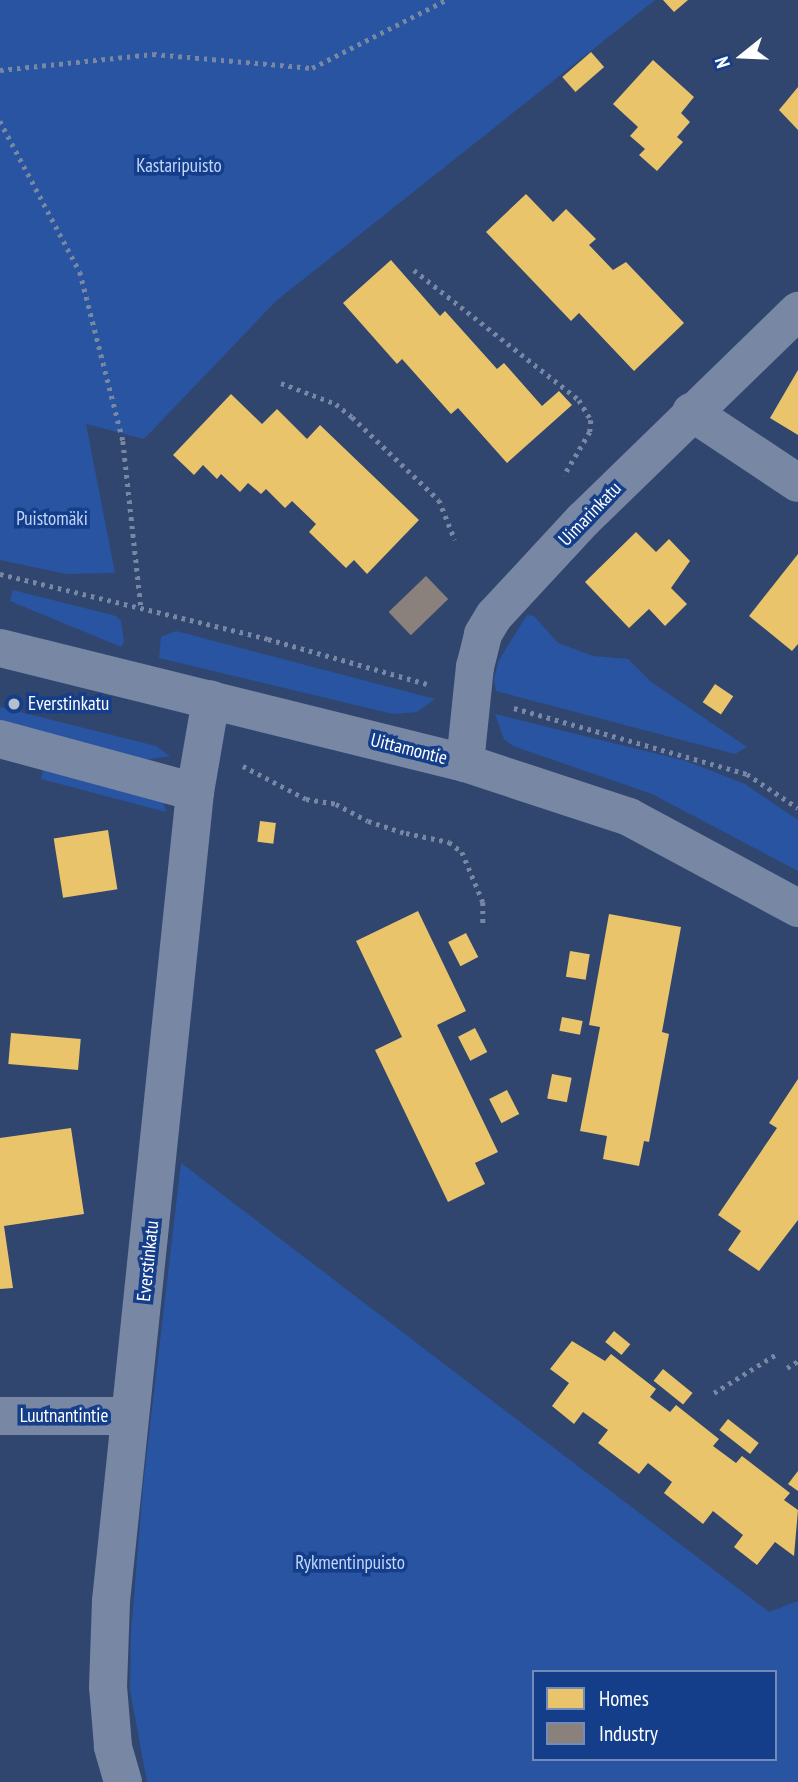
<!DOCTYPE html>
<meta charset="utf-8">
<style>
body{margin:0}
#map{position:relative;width:798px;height:1782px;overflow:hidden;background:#30466f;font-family:"PT Sans Narrow",sans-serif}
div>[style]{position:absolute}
.green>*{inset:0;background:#2854a1}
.homes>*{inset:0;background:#e9c46a;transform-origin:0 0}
.industry>*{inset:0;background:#8a817c;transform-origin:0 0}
.path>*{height:4.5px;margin-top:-2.25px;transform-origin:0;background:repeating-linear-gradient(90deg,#7787a4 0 3.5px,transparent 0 8.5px)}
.minor>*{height:38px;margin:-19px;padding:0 19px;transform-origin:19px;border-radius:19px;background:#7787a4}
.dots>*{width:19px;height:19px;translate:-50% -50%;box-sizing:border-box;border:4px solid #153e8a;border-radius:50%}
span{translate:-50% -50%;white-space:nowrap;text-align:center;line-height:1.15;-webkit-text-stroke:7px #153e8a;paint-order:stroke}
.park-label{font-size:19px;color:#c2d7fb}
.street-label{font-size:19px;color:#fff}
.poi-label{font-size:19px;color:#fff}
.left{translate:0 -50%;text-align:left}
.legend{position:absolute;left:532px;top:1670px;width:245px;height:91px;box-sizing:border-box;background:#153e8a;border:2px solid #738bb9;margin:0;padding:9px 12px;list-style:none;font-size:21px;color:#fff}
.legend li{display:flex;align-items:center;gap:14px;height:35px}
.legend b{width:35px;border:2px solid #738bb9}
.north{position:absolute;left:707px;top:21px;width:70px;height:70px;-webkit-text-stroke:5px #153e8a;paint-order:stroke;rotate:252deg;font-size:19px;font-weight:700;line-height:28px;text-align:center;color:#fff}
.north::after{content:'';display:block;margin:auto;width:24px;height:32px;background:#fff;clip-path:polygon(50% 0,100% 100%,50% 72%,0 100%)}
</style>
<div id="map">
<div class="green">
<div style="clip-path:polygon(0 0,655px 0,276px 301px,144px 439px,86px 424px,115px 573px,66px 574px,0 560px)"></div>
<div style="clip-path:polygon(13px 590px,116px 616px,121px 621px,124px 642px,121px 647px,10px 601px)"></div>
<div style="clip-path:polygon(527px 615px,534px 616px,558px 643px,593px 656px,628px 659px,651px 682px,747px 747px,735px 754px,496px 691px,494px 679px,499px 660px)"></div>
<div style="clip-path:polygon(176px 631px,435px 699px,417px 712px,393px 714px,159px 658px,161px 637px)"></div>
<div style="clip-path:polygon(0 707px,156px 746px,170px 756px,145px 760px,0 722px)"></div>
<div style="clip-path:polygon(495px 714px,686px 761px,745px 784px,798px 820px,798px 871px,652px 794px,513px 746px,504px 739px)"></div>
<div style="clip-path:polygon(44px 768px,162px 796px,166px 812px,41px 779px)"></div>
<div style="clip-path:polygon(evenodd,181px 1163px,769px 1612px,798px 1601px,798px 1782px,147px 1782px,130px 1690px,131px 1633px,143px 1486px,181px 1163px,534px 1672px,775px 1672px,775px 1759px,534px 1759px,534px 1672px)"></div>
</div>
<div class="homes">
<div style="clip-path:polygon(663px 0,688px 0,674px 12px)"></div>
<div style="left:591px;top:52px;width:20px;height:38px;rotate:49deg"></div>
<div style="clip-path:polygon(653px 60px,694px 97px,681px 113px,690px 122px,677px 137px,683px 142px,657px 171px,639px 155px,645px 149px,630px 136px,638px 127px,613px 104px)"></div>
<div style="clip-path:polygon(798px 87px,798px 130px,779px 110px)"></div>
<div style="clip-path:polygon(526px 194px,553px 222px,566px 209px,596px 239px,589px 245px,613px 270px,626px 262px,684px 323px,634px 371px,579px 313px,571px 321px,486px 232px)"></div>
<div style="clip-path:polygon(391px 260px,440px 316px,445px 311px,497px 369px,504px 363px,542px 406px,559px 391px,572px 405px,507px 463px,458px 408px,451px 414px,402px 359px,397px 364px,343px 303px)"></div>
<div style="clip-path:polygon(798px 370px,798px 435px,770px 418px)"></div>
<div style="clip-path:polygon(231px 394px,262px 424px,277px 409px,307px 439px,320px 425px,419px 520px,367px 574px,354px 560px,346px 568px,309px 532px,316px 524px,292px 501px,285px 508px,266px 489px,261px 494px,248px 483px,240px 492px,221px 474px,217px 479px,203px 465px,194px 475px,173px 455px)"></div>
<div style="clip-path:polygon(636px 532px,656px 552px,669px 539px,690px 561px,671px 588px,687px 604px,665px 626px,649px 609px,629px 628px,585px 582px)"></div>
<div style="clip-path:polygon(798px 554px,798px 644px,792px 651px,749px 616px)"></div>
<div style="left:715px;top:684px;width:22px;height:22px;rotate:34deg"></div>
<div style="left:260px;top:821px;width:16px;height:21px;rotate:7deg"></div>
<div style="left:108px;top:830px;width:60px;height:55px;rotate:81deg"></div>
<div style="clip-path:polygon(418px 911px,466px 1011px,437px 1025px,498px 1152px,475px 1163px,485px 1184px,448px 1202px,375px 1050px,402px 1037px,356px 941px)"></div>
<div style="clip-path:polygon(609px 914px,681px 927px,662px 1032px,669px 1034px,649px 1142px,644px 1141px,639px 1166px,603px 1159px,607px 1136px,580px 1131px,600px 1027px,589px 1025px)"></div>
<div style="left:466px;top:933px;width:27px;height:20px;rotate:63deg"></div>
<div style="left:570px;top:951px;width:20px;height:26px;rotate:9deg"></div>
<div style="left:562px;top:1017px;width:21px;height:14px;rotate:11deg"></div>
<div style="left:475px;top:1028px;width:27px;height:19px;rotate:63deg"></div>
<div style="left:11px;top:1033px;width:70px;height:31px;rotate:5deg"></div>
<div style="left:552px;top:1074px;width:20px;height:25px;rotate:11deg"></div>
<div style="clip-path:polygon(798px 1079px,798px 1220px,759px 1271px,728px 1250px,741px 1231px,718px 1215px,777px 1128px,769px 1123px)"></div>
<div style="left:507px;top:1090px;width:27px;height:20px;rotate:63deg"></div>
<div style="clip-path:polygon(71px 1128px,84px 1214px,4px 1226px,13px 1288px,0 1289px,0 1138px)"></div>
<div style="left:614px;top:1331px;width:21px;height:14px;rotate:39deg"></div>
<div style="clip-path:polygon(572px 1341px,605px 1361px,611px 1354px,656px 1389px,650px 1397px,670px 1412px,676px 1405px,719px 1439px,713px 1446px,736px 1463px,742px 1456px,790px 1493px,784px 1500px,798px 1510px,794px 1556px,775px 1542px,757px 1565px,734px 1547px,743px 1535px,713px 1511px,703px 1524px,664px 1493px,672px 1482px,648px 1463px,639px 1474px,598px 1443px,608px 1430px,583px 1412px,574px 1424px,552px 1406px,569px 1383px,550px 1369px)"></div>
<div style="left:663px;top:1369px;width:38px;height:15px;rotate:39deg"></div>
<div style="left:728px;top:1419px;width:39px;height:14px;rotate:38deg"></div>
<div style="clip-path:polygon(798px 1471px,798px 1491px,788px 1484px)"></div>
</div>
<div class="industry">
<div style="left:426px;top:576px;width:32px;height:52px;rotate:46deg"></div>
</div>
<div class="path">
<div style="left:0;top:70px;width:154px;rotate:-6deg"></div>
<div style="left:153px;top:54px;width:160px;rotate:5deg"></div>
<div style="left:312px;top:68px;width:150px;rotate:-26.9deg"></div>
<div style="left:0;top:121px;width:171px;rotate:62.1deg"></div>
<div style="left:80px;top:272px;width:174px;rotate:75.7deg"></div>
<div style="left:123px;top:441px;width:168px;rotate:83.8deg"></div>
<div style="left:414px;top:270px;width:210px;rotate:38.2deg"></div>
<div style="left:579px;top:400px;width:23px;rotate:59deg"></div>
<div style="left:591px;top:420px;width:12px;rotate:95deg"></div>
<div style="left:590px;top:432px;width:51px;rotate:120.6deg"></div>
<div style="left:281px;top:383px;width:59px;rotate:20.9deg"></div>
<div style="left:336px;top:404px;width:21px;rotate:39deg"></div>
<div style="left:352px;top:417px;width:120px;rotate:43.7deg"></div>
<div style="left:439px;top:500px;width:43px;rotate:68.2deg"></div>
<div style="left:0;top:574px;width:276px;rotate:13.6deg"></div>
<div style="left:268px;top:639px;width:169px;rotate:15.8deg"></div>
<div style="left:514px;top:708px;width:242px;rotate:15.8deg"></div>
<div style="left:747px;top:774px;width:61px;rotate:33.7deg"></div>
<div style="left:243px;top:766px;width:71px;rotate:27.6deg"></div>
<div style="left:306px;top:799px;width:30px;rotate:9deg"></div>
<div style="left:336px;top:804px;width:36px;rotate:28deg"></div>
<div style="left:368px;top:821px;width:40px;rotate:18deg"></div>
<div style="left:406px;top:833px;width:44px;rotate:11.8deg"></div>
<div style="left:449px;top:842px;width:16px;rotate:38deg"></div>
<div style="left:462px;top:852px;width:54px;rotate:67.2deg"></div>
<div style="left:483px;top:902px;width:21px;rotate:90deg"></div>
<div style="left:787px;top:1368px;width:13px;rotate:-32deg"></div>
<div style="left:714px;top:1393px;width:72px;rotate:-31.9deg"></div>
</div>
<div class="minor">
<div style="left:691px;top:412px;width:128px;rotate:33.6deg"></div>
<div style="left:0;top:648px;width:479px;rotate:13.9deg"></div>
<div style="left:465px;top:763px;width:173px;rotate:18.2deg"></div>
<div style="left:629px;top:817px;width:192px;rotate:28.3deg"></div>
<div style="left:0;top:739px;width:202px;rotate:15.2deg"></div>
<div style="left:465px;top:763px;width:97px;rotate:-84.1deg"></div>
<div style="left:475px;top:667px;width:34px;rotate:-76deg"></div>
<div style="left:483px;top:634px;width:21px;rotate:-59deg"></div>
<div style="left:494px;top:616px;width:131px;rotate:-47.2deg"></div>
<div style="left:583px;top:520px;width:300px;rotate:-44.2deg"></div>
<div style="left:0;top:1416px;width:128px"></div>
<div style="left:123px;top:1782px;width:37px;rotate:-106deg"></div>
<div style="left:113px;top:1746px;width:59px;rotate:-94.8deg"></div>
<div style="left:108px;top:1687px;width:86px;rotate:-88deg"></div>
<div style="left:111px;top:1601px;width:813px;rotate:-84.07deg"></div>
<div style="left:195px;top:792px;width:94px;rotate:-80.2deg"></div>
</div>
<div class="dots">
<div style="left:14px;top:704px;background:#b7becd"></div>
</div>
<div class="park-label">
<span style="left:179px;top:166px">Kastaripuisto</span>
<span style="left:52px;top:519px">Puistomäki</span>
<span style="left:350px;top:1563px">Rykmentinpuisto</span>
</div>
<div class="street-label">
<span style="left:590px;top:514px;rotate:-46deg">Uimarinkatu</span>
<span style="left:409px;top:749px;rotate:14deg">Uittamontie</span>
<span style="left:148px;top:1261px;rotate:-84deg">Everstinkatu</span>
<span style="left:64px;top:1416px">Luutnantintie</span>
</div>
<div class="poi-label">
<span class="left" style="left:28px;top:704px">Everstinkatu</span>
</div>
<ul class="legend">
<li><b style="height:19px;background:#e9c46a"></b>Homes</li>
<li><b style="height:19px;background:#8a817c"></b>Industry</li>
</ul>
<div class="north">N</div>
</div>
